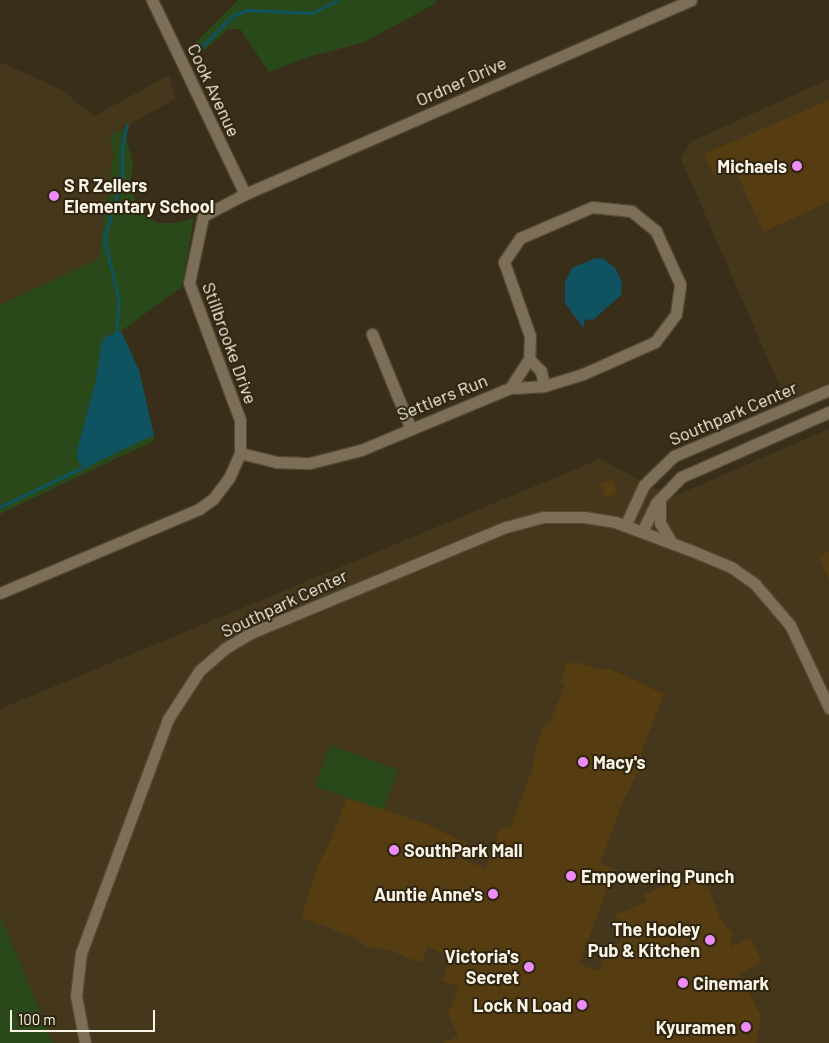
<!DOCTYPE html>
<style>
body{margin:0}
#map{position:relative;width:829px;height:1043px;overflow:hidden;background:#382e19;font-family:Barlow,sans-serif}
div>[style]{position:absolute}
.built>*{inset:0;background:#44371b}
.green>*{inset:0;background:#29491a;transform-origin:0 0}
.water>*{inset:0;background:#0f5361}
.stream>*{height:3px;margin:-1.5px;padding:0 1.5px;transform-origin:1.5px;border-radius:1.5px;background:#0f5361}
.building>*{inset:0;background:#553c11;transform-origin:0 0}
.roads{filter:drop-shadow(1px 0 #534a36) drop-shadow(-1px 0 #534a36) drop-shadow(0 1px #534a36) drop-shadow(0 -1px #534a36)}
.minor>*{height:11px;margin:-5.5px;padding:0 5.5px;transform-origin:5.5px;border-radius:5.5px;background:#7c6e57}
.dots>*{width:14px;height:14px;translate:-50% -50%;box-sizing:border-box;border:2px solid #2e240f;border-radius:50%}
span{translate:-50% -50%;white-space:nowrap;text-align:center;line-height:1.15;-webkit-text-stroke:4px #2e240f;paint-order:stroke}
.street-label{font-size:18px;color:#faf4e7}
.poi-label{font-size:18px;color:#faf4e7;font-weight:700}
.right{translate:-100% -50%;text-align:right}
.left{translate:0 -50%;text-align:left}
.scale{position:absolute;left:10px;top:1010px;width:145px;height:22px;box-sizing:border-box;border:2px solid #faf4e7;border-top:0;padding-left:6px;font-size:15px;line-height:18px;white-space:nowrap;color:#faf4e7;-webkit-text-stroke:4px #2e240f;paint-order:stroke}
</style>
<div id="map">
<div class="built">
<div style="clip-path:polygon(0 62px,62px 90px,94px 116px,169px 75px,175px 99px,110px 135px,114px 154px,98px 259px,0 305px)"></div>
<div style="clip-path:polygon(829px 79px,829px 383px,787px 403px,681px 159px,690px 142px)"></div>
<div style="clip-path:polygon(829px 429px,829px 1043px,53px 1043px,0 920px,0 709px,600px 459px,672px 497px)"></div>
</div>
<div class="green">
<div style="clip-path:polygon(238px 0,437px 0,435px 4px,362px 43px,308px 57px,269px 72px,240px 29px,228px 29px,205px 50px,195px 43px)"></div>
<div style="clip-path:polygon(124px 128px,133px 165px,130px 185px,140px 212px,158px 223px,176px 223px,194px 218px,182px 287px,121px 331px,139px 370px,155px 440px,0 514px,0 305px,98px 259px,114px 154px,110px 135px)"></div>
<div style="left:330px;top:745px;width:72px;height:44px;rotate:20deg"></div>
<div style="clip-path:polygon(0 915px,53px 1043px,0 1043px)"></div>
</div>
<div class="water">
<div style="clip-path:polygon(596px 258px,604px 259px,616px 269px,622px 283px,621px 295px,594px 319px,585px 320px,583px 328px,565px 303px,565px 282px,572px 268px)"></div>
<div style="clip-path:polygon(121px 331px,139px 370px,154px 435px,84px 468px,77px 460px,78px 447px,96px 380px,101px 344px,105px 337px)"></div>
</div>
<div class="stream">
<div style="left:197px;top:52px;width:50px;rotate:-45.8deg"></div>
<div style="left:232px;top:16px;width:16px;rotate:-22deg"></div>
<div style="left:247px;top:10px;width:65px;rotate:2.6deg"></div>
<div style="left:312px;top:13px;width:28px;rotate:-27deg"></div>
<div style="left:116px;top:334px;width:34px;rotate:-85deg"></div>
<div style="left:119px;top:300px;width:63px;rotate:-103.8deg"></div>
<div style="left:104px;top:239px;width:65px;rotate:-73.8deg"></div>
<div style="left:122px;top:177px;width:31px;rotate:-90deg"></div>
<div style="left:122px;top:146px;width:22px;rotate:-77deg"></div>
<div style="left:0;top:507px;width:97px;rotate:-25.8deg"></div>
</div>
<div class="building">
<div style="clip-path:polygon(829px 100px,829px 202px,763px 232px,734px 167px,714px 176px,704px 154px)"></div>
<div style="left:612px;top:479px;width:15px;height:13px;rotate:67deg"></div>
<div style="clip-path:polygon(829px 551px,829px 580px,818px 556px)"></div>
<div style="clip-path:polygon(574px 661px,601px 670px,608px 668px,664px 694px,643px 748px,641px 766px,622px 804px,600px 864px,615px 869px,579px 964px,599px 971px,609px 947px,622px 941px,620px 937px,625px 935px,615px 915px,647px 901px,644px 895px,688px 876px,709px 889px,720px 918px,728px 929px,733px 930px,730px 947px,751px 938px,762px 963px,739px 973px,761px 1016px,756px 1043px,443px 1043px,458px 1036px,448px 1014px,459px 987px,442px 981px,451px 957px,428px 947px,421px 963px,388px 950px,367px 947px,357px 939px,301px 917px,318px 864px,327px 849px,347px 798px,419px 821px,467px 843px,461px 859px,485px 868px,501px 826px,510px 829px,533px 767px,535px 751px,542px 730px,552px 717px,565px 684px,560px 682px,567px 662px,572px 664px)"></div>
</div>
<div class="roads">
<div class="minor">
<div style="left:152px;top:0;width:215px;rotate:64.4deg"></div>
<div style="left:372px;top:334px;width:103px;rotate:67.7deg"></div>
<div style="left:529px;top:359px;width:17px;rotate:45deg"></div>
<div style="left:541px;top:371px;width:15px;rotate:79deg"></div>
<div style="left:240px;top:453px;width:38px;rotate:14deg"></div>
<div style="left:277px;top:462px;width:33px;rotate:2deg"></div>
<div style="left:310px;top:463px;width:53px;rotate:-14.3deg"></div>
<div style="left:361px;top:450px;width:161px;rotate:-22.6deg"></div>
<div style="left:510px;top:388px;width:34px;rotate:-3deg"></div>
<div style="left:544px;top:386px;width:41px;rotate:-17.1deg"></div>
<div style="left:583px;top:374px;width:79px;rotate:-24deg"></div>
<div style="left:655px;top:342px;width:35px;rotate:-53deg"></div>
<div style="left:676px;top:314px;width:30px;rotate:-82deg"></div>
<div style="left:680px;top:284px;width:58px;rotate:-114.4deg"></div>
<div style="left:656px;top:231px;width:32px;rotate:-141deg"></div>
<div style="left:631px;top:211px;width:39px;rotate:-174deg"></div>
<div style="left:592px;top:207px;width:78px;rotate:156.7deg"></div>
<div style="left:520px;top:238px;width:29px;rotate:124deg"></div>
<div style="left:504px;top:262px;width:78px;rotate:70.6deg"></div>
<div style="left:530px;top:336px;width:23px;rotate:92deg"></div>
<div style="left:529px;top:359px;width:35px;rotate:123deg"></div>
<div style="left:660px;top:499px;width:24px;rotate:90deg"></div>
<div style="left:660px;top:523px;width:23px;rotate:59deg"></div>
<div style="left:625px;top:526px;width:45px;rotate:-65.1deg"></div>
<div style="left:644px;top:485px;width:42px;rotate:-44deg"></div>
<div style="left:674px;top:456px;width:168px;rotate:-23.1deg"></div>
<div style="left:642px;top:532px;width:32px;rotate:-64deg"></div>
<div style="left:656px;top:503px;width:36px;rotate:-46deg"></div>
<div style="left:681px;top:477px;width:162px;rotate:-23.7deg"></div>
<div style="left:0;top:593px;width:216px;rotate:-22.9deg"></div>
<div style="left:199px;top:509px;width:17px;rotate:-36deg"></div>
<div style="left:213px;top:499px;width:26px;rotate:-53deg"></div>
<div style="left:229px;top:478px;width:27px;rotate:-66deg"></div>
<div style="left:240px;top:453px;width:33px;rotate:-90deg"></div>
<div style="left:240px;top:420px;width:146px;rotate:-110.4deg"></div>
<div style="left:189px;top:283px;width:68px;rotate:-78.2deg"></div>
<div style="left:203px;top:216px;width:47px;rotate:-27.6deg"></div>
<div style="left:245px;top:194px;width:486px;rotate:-23.5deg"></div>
<div style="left:85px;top:1043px;width:48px;rotate:-100.8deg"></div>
<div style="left:76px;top:996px;width:43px;rotate:-83.4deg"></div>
<div style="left:81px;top:953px;width:250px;rotate:-69.6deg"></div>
<div style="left:168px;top:719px;width:57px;rotate:-57.1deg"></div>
<div style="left:199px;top:671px;width:33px;rotate:-41deg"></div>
<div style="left:224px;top:649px;width:31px;rotate:-31deg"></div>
<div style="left:251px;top:633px;width:276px;rotate:-22.6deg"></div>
<div style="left:506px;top:527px;width:38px;rotate:-15deg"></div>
<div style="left:543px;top:517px;width:41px"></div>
<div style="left:584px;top:517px;width:31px;rotate:9deg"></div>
<div style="left:615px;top:522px;width:80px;rotate:20.5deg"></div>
<div style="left:690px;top:550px;width:44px;rotate:22.5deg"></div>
<div style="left:731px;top:567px;width:29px;rotate:35deg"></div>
<div style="left:755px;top:584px;width:54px;rotate:49.5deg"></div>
<div style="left:790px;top:625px;width:92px;rotate:64.8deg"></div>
</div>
</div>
<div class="dots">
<div style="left:797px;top:166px;background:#ed8cf9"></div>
<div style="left:54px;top:196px;background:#ed8cf9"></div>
<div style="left:583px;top:762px;background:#ed8cf9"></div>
<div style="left:394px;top:850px;background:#ed8cf9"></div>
<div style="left:571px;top:876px;background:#ed8cf9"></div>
<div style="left:493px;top:894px;background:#ed8cf9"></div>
<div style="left:710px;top:940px;background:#ed8cf9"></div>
<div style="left:529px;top:967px;background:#ed8cf9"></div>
<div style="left:683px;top:983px;background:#ed8cf9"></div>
<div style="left:582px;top:1005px;background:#ed8cf9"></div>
<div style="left:746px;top:1027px;background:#ed8cf9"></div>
</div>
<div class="street-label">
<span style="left:461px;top:81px;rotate:-24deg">Ordner Drive</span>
<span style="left:214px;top:90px;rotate:65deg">Cook Avenue</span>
<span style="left:230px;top:343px;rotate:70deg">Stillbrooke Drive</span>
<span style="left:442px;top:397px;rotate:-22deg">Settlers Run</span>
<span style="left:733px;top:413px;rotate:-23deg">Southpark Center</span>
<span style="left:284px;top:603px;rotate:-25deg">Southpark Center</span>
</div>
<div class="poi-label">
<span class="right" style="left:787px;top:166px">Michaels</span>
<span class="left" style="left:64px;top:196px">S R Zellers<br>Elementary School</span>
<span class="left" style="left:593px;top:762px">Macy's</span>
<span class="left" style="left:404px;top:850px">SouthPark Mall</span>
<span class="left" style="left:581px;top:876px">Empowering Punch</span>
<span class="right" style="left:483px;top:894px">Auntie Anne's</span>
<span class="right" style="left:700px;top:940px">The Hooley<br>Pub &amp; Kitchen</span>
<span class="right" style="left:519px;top:967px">Victoria's<br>Secret</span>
<span class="left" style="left:693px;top:983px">Cinemark</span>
<span class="right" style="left:572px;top:1005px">Lock N Load</span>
<span class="right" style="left:736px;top:1027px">Kyuramen</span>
</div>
<div class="scale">100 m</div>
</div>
